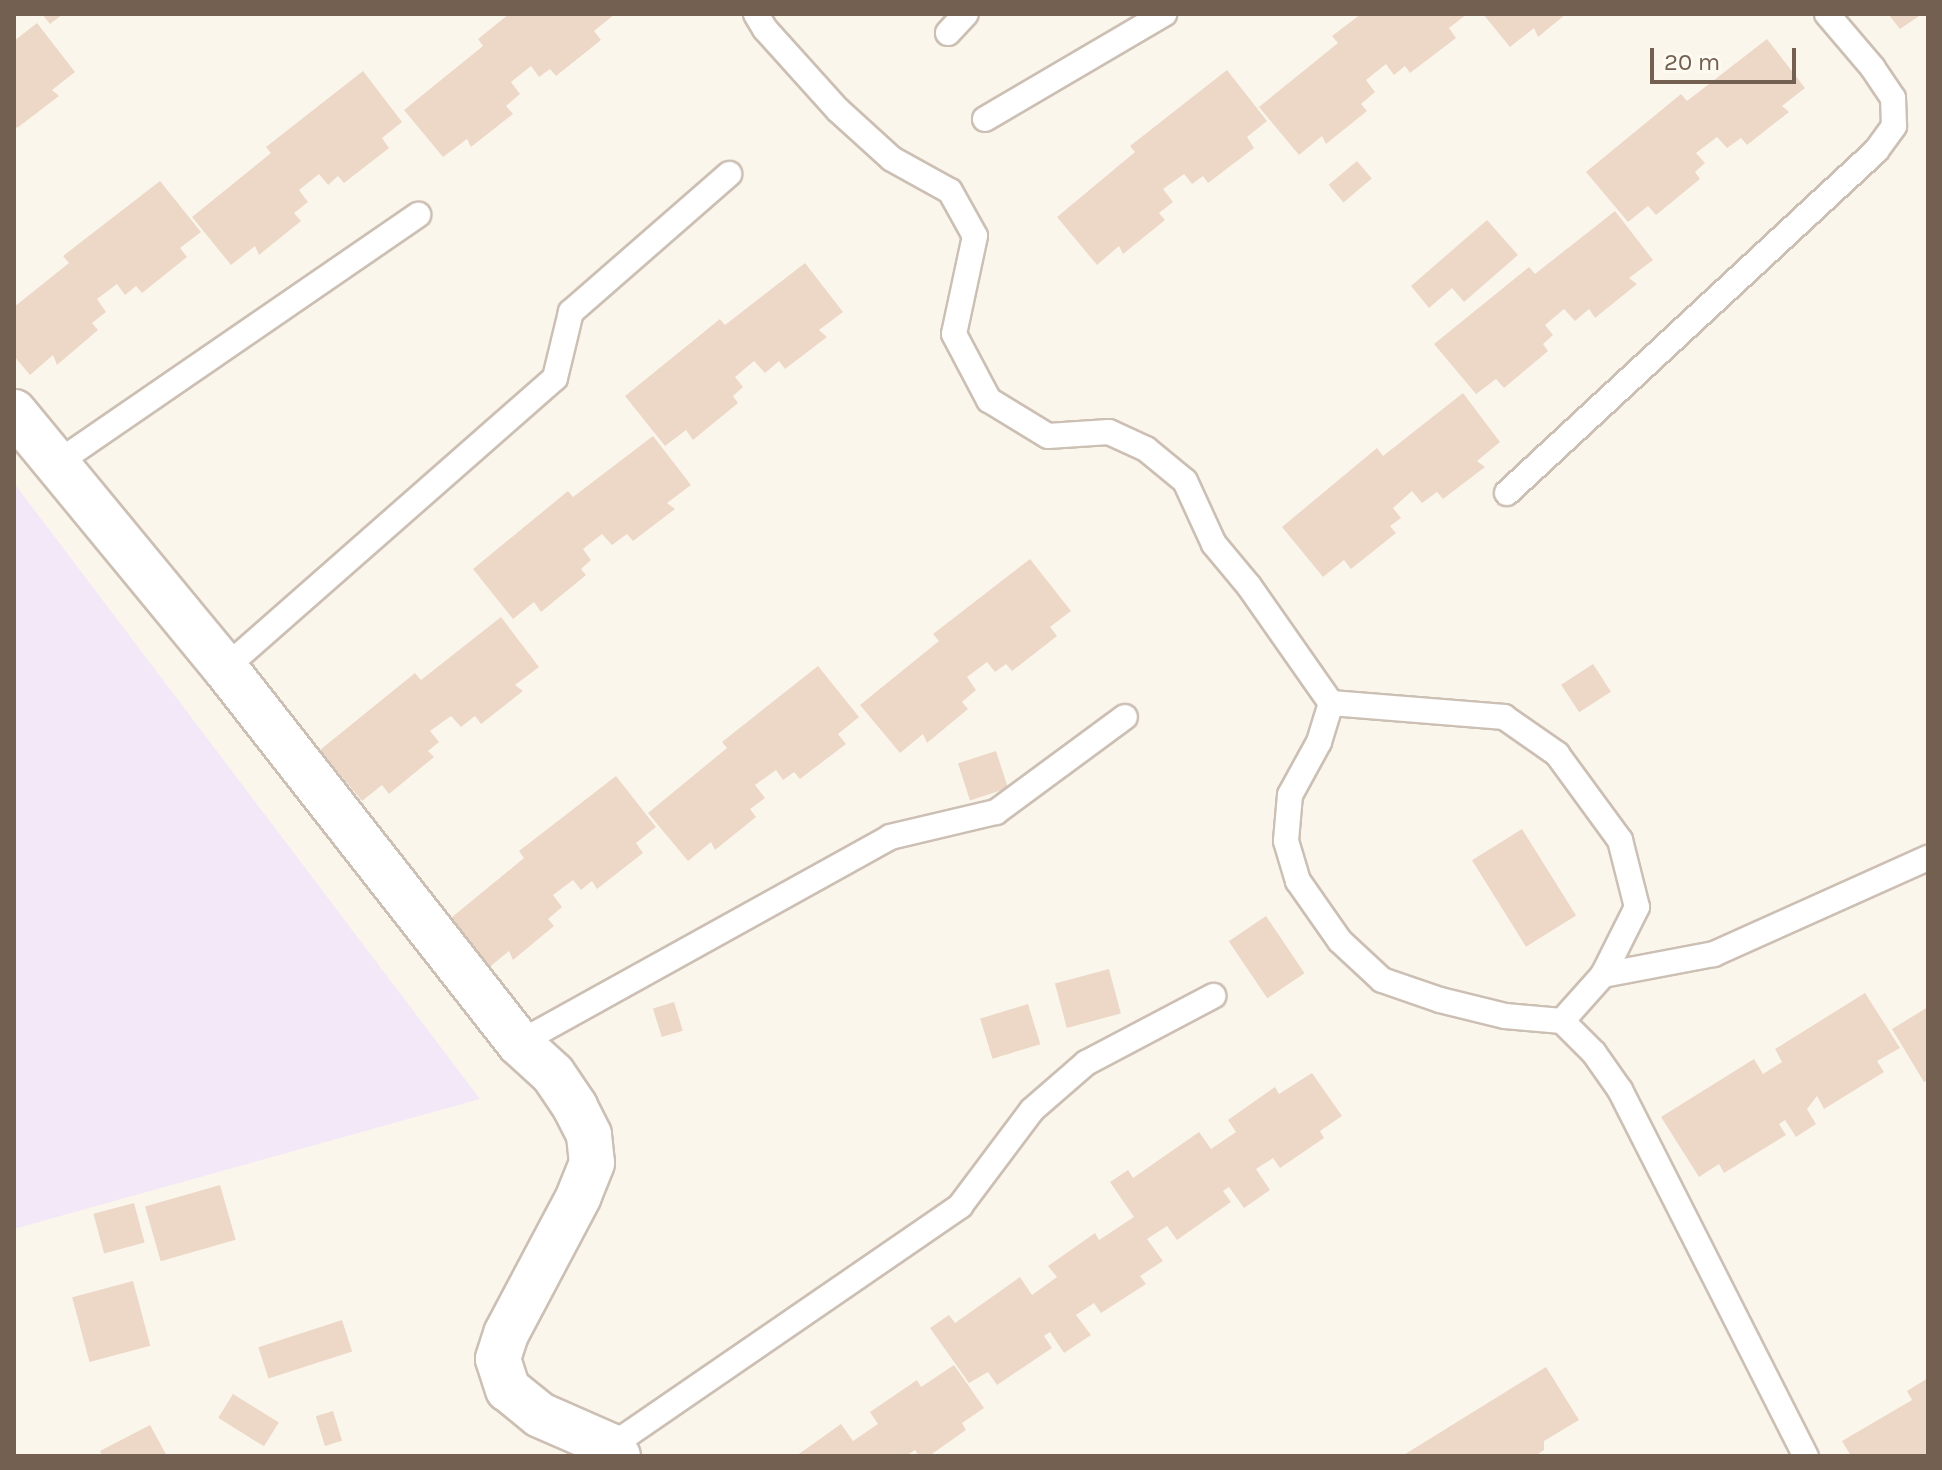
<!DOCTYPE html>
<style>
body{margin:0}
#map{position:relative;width:1942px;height:1470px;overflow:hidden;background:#fbf6ec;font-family:Karla,sans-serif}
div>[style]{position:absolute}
.education>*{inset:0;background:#f3e8f7}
.building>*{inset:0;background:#edd8c7;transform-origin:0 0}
.roads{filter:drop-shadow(2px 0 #ccbfb3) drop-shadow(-2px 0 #ccbfb3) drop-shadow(0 2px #ccbfb3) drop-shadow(0 -2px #ccbfb3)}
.lane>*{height:24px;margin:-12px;padding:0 12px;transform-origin:12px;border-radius:12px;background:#fff}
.street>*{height:44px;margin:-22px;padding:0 22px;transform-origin:22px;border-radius:22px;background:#fff}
span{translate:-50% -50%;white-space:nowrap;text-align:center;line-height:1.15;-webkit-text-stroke:7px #fdfaf2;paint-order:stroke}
.frame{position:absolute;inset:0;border:16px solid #736051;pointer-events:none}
.scale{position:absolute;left:1650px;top:48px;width:146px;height:36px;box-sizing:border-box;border:4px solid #736051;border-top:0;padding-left:10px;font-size:24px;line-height:28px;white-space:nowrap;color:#736051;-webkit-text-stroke:6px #fdfaf2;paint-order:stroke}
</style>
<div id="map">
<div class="education">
<div style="clip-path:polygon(14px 483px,480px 1099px,14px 1229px)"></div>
</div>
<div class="building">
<div style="clip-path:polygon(42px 14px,63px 14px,50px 24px)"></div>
<div style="clip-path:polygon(509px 14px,615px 14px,594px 31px,601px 40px,556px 76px,550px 69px,539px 77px,531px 66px,511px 82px,520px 94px,506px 106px,513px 114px,471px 147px,467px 139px,443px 157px,404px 110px,483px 46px,478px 39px)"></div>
<div style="clip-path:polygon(1361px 14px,1467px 14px,1449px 28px,1456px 38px,1410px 73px,1405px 66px,1394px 75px,1386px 64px,1366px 80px,1375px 92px,1361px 104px,1367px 111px,1326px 144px,1322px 136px,1299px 155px,1259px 107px,1338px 43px,1332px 36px)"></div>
<div style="clip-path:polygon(1483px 14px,1566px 14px,1538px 37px,1534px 28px,1510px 47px)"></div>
<div style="clip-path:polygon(1888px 14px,1922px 14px,1900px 29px)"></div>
<div style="clip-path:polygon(37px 23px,75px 72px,52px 90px,59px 96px,17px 128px,14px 124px,14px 41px)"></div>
<div style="clip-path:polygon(1767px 39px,1805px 88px,1782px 106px,1789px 112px,1747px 145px,1741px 138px,1727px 148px,1717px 137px,1696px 153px,1705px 163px,1695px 172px,1700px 179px,1656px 215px,1648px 206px,1628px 222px,1586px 172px,1681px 94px,1687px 101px)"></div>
<div style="clip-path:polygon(1227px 70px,1267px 121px,1247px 137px,1254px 148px,1208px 183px,1203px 176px,1192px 184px,1184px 174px,1163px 189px,1173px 202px,1159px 213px,1165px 220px,1123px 254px,1119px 246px,1097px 265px,1057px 217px,1135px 152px,1130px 146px)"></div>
<div style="clip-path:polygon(363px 71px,402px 122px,382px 138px,389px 148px,344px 183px,338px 176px,328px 185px,319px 174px,299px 190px,308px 202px,294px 213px,301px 221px,259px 255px,255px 246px,231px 265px,192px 217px,271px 153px,266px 147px)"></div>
<div style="left:1357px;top:161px;width:23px;height:37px;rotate:50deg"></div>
<div style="clip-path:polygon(160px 181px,201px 232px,180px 248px,187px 257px,142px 293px,136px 286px,125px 295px,117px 284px,97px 299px,106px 312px,92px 323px,98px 330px,57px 365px,53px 355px,30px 375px,14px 356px,14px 307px,69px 263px,63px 256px)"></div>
<div style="clip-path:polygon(1615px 211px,1653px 260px,1629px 278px,1637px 284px,1595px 318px,1589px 309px,1575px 321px,1564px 309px,1545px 325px,1553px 335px,1543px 344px,1548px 351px,1504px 388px,1496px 379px,1476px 394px,1434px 344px,1529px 267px,1535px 274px)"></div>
<div style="clip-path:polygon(1487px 220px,1518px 255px,1464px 302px,1452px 288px,1429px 308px,1411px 286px)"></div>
<div style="clip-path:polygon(805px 263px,843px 312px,819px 330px,827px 337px,785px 369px,779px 361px,765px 373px,754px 361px,735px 377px,743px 387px,733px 396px,738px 403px,693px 440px,686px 430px,665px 446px,625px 396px,720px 319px,725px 325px)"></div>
<div style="clip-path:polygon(1463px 393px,1500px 442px,1477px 461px,1485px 467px,1443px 499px,1437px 492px,1422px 503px,1412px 491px,1393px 508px,1401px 518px,1390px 526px,1396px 533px,1351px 569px,1344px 560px,1323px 577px,1282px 527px,1377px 448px,1383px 456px)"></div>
<div style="clip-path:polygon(653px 436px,691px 485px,667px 503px,675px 509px,633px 541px,627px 534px,612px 545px,602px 534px,583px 549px,591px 560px,581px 569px,586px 575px,541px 612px,534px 602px,513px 619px,473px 569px,568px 491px,573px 497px)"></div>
<div style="clip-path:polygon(1030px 559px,1071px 611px,1050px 627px,1057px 636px,1012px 671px,1006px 664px,995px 672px,987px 662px,967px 677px,976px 690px,962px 702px,968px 709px,927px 743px,923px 734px,900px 753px,860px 705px,939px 641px,933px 634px)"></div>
<div style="clip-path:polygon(501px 617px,539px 667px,515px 685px,523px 691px,481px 724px,475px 716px,461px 727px,451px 716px,430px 731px,439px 742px,428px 751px,434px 757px,389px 794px,382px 785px,362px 801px,320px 750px,415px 673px,421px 680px)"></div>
<div style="left:1593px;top:664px;width:33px;height:38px;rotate:57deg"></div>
<div style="clip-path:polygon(818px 666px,859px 717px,838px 734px,846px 744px,800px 779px,794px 772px,783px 780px,776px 770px,755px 785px,765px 798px,750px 809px,756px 817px,715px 850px,711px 842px,688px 861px,648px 813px,727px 748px,722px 742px)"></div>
<div style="left:996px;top:751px;width:39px;height:40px;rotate:72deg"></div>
<div style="clip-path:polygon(616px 776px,656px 827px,636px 843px,643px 853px,597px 889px,592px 881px,581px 890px,573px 880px,553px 895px,562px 907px,548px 919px,554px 926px,513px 960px,509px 951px,486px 970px,446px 922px,524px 858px,519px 851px)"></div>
<div style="left:1522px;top:829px;width:102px;height:59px;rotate:58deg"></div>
<div style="left:1266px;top:916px;width:69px;height:45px;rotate:56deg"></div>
<div style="left:1109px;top:969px;width:46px;height:56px;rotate:75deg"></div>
<div style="clip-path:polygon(1865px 993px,1900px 1048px,1877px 1061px,1884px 1072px,1824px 1109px,1817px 1096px,1807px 1109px,1816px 1124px,1796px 1137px,1785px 1120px,1779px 1124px,1786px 1135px,1724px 1173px,1719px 1164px,1699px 1177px,1661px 1117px,1754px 1059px,1763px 1074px,1782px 1062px,1775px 1049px)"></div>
<div style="left:674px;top:1002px;width:30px;height:22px;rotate:73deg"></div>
<div style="left:1028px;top:1004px;width:42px;height:50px;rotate:73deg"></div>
<div style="clip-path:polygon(1928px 1007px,1928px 1080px,1924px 1082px,1892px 1029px)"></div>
<div style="clip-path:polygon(1312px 1073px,1342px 1116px,1320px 1131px,1324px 1138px,1280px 1168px,1273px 1158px,1256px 1169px,1270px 1190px,1244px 1208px,1229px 1187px,1223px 1191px,1231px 1202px,1177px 1240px,1167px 1226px,1147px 1239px,1163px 1261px,1140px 1276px,1146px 1284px,1101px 1313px,1094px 1303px,1076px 1315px,1091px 1335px,1064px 1353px,1050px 1332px,1044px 1336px,1052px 1348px,997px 1385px,988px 1372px,969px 1383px,930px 1328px,949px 1315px,955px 1323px,1020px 1277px,1032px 1295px,1057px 1277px,1048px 1266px,1095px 1233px,1099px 1240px,1134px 1217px,1110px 1182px,1128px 1170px,1133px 1178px,1199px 1132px,1211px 1149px,1236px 1132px,1228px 1120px,1275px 1087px,1279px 1094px)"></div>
<div style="left:220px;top:1185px;width:57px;height:78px;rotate:74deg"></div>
<div style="left:134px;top:1203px;width:41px;height:42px;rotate:75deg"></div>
<div style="left:133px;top:1281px;width:67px;height:63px;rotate:75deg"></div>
<div style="left:342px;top:1320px;width:33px;height:88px;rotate:72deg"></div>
<div style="clip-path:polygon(954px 1365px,984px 1408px,962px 1423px,966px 1430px,929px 1456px,919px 1456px,915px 1450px,906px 1456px,796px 1456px,841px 1424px,853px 1441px,878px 1424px,870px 1412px,917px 1380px,921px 1387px)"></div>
<div style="clip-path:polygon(1546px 1367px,1579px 1420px,1544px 1441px,1544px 1450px,1535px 1456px,1402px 1456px)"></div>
<div style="clip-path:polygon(1928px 1378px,1928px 1456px,1851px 1456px,1842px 1441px,1912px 1400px,1907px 1391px)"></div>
<div style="left:233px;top:1394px;width:54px;height:28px;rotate:32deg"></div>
<div style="left:333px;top:1411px;width:31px;height:18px;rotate:73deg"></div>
<div style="clip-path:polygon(150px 1425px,167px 1456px,102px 1456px,100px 1451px)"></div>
</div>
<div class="roads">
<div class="lane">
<div style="left:756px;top:14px;width:17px;rotate:59deg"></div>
<div style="left:765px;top:29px;width:109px;rotate:48deg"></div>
<div style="left:838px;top:110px;width:73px;rotate:42.2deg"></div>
<div style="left:892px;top:159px;width:66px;rotate:28.9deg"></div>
<div style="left:950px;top:191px;width:51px;rotate:60.9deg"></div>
<div style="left:975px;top:236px;width:100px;rotate:102.1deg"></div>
<div style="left:954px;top:334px;width:75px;rotate:62.1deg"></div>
<div style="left:989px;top:400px;width:69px;rotate:31.4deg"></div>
<div style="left:1048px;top:436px;width:61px;rotate:-3.8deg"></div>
<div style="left:1109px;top:432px;width:41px;rotate:24.7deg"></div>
<div style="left:1146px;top:449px;width:50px;rotate:39.4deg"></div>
<div style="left:1185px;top:481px;width:69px;rotate:65.3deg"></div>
<div style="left:1214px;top:544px;width:55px;rotate:50.2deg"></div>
<div style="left:1249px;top:586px;width:143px;rotate:55deg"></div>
<div style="left:1331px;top:703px;width:41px;rotate:107.1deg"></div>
<div style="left:1319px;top:742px;width:60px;rotate:118.7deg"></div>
<div style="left:1290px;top:795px;width:46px;rotate:95deg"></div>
<div style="left:1286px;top:841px;width:42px;rotate:73.3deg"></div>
<div style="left:1298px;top:881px;width:73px;rotate:55deg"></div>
<div style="left:1340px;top:941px;width:57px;rotate:42.9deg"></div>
<div style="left:1382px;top:980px;width:61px;rotate:19deg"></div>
<div style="left:1440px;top:1000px;width:67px;rotate:13.8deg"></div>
<div style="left:1505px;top:1016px;width:57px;rotate:5deg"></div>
<div style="left:1562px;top:1021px;width:45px;rotate:45deg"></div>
<div style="left:1594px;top:1053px;width:45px;rotate:54.9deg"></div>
<div style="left:1620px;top:1090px;width:411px;rotate:63.1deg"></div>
<div style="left:948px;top:33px;width:26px;rotate:-47deg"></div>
<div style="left:985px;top:119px;width:208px;rotate:-30.4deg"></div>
<div style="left:54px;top:465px;width:442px;rotate:-34.5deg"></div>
<div style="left:1507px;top:493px;width:503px;rotate:-42.83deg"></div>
<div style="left:1876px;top:151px;width:31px;rotate:-54deg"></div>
<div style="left:1894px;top:126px;width:28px;rotate:-92deg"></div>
<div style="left:1893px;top:98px;width:36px;rotate:-124deg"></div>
<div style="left:1873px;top:68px;width:71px;rotate:-130.4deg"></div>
<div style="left:225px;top:668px;width:439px;rotate:-41.3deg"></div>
<div style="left:555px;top:378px;width:68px;rotate:-76.4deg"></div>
<div style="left:571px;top:312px;width:210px;rotate:-41.1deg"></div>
<div style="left:1331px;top:703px;width:174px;rotate:4.6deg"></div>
<div style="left:1504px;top:717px;width:65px;rotate:34.9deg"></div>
<div style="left:1557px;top:754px;width:107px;rotate:53.8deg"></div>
<div style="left:1620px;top:840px;width:69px;rotate:75.8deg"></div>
<div style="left:1637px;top:907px;width:76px;rotate:116.6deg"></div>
<div style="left:1603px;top:975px;width:62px;rotate:131.7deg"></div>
<div style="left:1603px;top:975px;width:113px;rotate:-10.7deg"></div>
<div style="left:1714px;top:954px;width:235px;rotate:-24.2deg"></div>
<div style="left:519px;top:1043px;width:424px;rotate:-29deg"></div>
<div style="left:890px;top:837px;width:109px;rotate:-13.3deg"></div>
<div style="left:996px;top:812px;width:160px;rotate:-36.4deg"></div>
<div style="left:611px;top:1446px;width:424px;rotate:-34.5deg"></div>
<div style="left:960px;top:1206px;width:120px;rotate:-53.1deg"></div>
<div style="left:1032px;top:1110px;width:72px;rotate:-41deg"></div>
<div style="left:1086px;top:1063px;width:144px;rotate:-27.8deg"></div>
</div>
<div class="street">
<div style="left:14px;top:412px;width:332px;rotate:50.5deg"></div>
<div style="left:225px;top:668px;width:477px;rotate:51.9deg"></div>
<div style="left:519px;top:1043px;width:46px;rotate:42.4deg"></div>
<div style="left:553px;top:1074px;width:40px;rotate:56deg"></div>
<div style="left:575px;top:1107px;width:31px;rotate:63deg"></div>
<div style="left:589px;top:1135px;width:28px;rotate:84deg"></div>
<div style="left:592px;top:1163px;width:35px;rotate:112deg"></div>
<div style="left:579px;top:1196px;width:156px;rotate:117.9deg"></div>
<div style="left:506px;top:1334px;width:26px;rotate:108deg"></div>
<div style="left:498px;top:1359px;width:32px;rotate:72deg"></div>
<div style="left:508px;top:1389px;width:41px;rotate:39.1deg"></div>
<div style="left:540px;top:1415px;width:77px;rotate:23.6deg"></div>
<div style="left:611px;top:1446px;width:12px;rotate:55deg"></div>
</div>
</div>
<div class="frame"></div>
<div class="scale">20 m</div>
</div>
